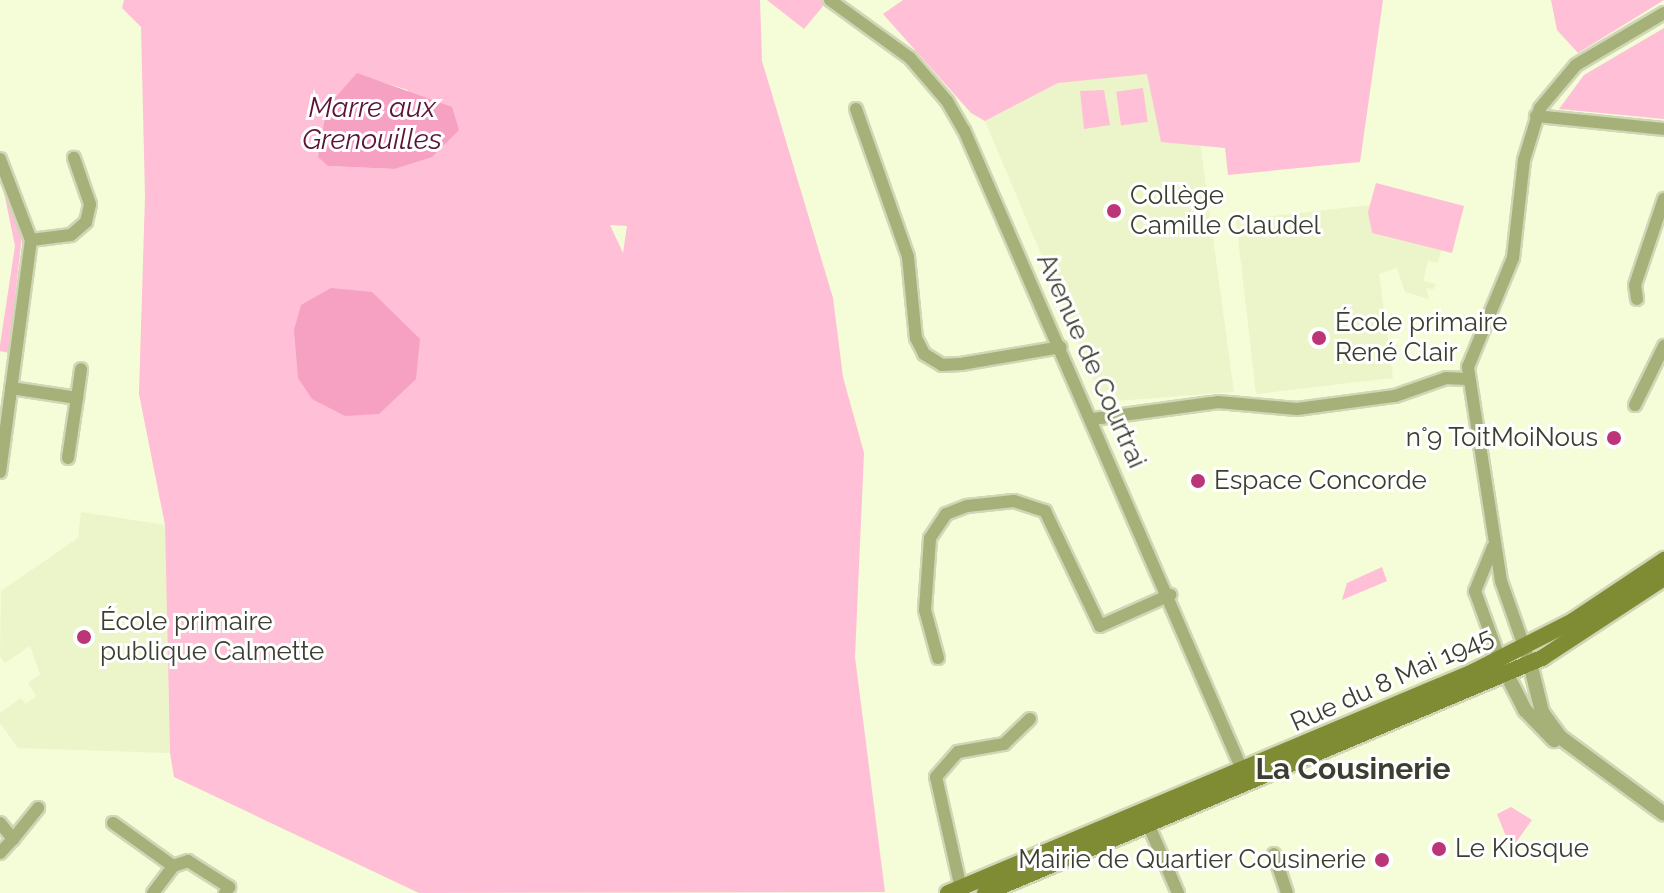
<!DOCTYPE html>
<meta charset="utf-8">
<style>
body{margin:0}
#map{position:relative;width:1664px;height:893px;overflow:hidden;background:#f5fcd8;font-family:Raleway,sans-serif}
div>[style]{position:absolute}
.built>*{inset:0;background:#ecf5c9}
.green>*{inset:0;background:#ffbfd7;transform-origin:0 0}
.water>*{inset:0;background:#f6a1c2}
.roads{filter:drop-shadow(2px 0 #d0d6b6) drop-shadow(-2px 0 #d0d6b6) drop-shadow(0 2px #d0d6b6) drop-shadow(0 -2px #d0d6b6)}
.minor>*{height:12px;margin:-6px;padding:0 6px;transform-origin:6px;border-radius:6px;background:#a6b079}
.tertiary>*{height:14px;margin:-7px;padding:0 7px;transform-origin:7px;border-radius:7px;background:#a6b079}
.secondary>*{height:16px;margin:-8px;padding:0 8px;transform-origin:8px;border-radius:8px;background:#808c33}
.dots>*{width:22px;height:22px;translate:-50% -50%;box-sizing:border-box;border:4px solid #fff;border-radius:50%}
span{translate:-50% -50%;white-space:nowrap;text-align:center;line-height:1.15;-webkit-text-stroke:6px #fff;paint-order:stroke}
.poi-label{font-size:26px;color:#3c3f30}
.left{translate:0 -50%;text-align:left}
.right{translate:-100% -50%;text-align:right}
.street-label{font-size:26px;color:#3c3f30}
.water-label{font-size:28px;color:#5c1337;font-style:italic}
.quarter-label{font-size:30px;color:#3c3f30;font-weight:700}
</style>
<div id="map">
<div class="built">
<div style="clip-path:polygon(1190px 68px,1234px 392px,1103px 402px,985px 121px,1058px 83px)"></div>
<div style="clip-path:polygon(1370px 205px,1372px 233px,1441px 250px,1438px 263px,1428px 261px,1423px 281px,1436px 284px,1434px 289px,1426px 288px,1429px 299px,1405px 292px,1397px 268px,1379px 274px,1393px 378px,1256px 394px,1236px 220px)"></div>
<div style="clip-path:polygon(81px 512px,165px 525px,170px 753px,18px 748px,0 723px,0 713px,21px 698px,26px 704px,36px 696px,28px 683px,40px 674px,30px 646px,5px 663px,0 656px,1px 591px,78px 538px)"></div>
</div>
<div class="green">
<div style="clip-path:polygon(evenodd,124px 0,760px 0,762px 61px,833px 298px,843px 377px,864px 453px,855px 657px,885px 892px,419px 893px,174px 777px,170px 753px,165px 525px,139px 394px,145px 196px,141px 27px,122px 8px,124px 0,356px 74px,408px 90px,394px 169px,328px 166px,356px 74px,124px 0,610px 225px,627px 226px,623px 253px,610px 225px)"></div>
<div style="clip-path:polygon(767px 0,828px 0,804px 29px)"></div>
<div style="clip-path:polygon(903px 0,1383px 0,1360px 162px,1228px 175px,1225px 148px,1161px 142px,1147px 74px,1058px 83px,985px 121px,971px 113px,883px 14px)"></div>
<div style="clip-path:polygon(1551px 0,1664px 0,1578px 53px,1557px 30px)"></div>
<div style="clip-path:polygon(1664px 28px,1664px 119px,1559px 109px,1584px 75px)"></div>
<div style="left:1143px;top:88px;width:34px;height:27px;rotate:82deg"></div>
<div style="clip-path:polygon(1104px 90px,1110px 125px,1084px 129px,1080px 91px)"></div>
<div style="clip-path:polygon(0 173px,22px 235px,9px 353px,0 351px,0 345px,15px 246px)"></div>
<div style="clip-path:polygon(1376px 183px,1464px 206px,1452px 253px,1372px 233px,1368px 212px)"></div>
<div style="clip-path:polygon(1382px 567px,1387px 581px,1342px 600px,1347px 583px)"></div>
<div style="clip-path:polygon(1511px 807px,1532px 820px,1511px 849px,1497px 814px)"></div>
</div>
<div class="water">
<div style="clip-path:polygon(357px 73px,452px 107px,459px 130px,432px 157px,394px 169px,328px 166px,318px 157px,327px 107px)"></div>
<div style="clip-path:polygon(331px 288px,372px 292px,420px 339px,416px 379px,379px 414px,345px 416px,312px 399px,298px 378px,294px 330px,301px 305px)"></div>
</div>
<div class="roads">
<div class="minor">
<div style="left:830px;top:0;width:99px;rotate:35.9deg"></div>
<div style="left:910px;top:58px;width:57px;rotate:49.3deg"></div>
<div style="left:947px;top:101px;width:34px;rotate:60deg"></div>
<div style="left:964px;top:130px;width:702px;rotate:66.5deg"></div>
<div style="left:856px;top:109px;width:157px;rotate:70.6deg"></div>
<div style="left:908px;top:257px;width:81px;rotate:84.4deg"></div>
<div style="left:916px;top:338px;width:18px;rotate:63deg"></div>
<div style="left:924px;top:354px;width:21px;rotate:31deg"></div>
<div style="left:942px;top:365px;width:19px;rotate:-3deg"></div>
<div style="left:961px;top:364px;width:101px;rotate:-9.6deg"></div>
<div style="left:1536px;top:116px;width:129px;rotate:5.8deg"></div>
<div style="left:0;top:159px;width:87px;rotate:69.1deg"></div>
<div style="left:31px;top:240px;width:234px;rotate:97.6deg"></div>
<div style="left:31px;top:240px;width:40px;rotate:-7.1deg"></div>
<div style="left:71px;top:235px;width:20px;rotate:-41deg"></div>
<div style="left:86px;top:222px;width:18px;rotate:-77deg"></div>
<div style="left:90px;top:204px;width:49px;rotate:-109.2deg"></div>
<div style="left:1637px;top:299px;width:14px;rotate:-98deg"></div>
<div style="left:1635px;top:285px;width:91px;rotate:-71.4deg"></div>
<div style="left:11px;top:388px;width:67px;rotate:8.6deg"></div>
<div style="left:77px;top:398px;width:29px;rotate:-82deg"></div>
<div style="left:1635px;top:405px;width:66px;rotate:-63.8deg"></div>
<div style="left:1093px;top:419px;width:126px;rotate:-7.7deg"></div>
<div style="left:1218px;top:402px;width:79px;rotate:5.1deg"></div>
<div style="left:1297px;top:409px;width:99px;rotate:-7.6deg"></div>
<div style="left:1395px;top:396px;width:54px;rotate:-19.4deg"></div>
<div style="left:1446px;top:378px;width:21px;rotate:3deg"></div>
<div style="left:68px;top:458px;width:61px;rotate:-81.5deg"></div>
<div style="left:1493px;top:547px;width:48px;rotate:112.2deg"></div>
<div style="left:1475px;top:591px;width:77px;rotate:70.1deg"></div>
<div style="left:938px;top:658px;width:50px;rotate:-105.2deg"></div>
<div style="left:925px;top:610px;width:72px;rotate:-86deg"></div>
<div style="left:930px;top:538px;width:29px;rotate:-56deg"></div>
<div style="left:946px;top:514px;width:22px;rotate:-21deg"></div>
<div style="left:967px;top:506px;width:47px;rotate:-6.1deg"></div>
<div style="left:1014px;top:501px;width:33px;rotate:18deg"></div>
<div style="left:1045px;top:511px;width:127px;rotate:64.4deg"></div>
<div style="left:1100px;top:626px;width:77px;rotate:-23.9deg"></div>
<div style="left:1530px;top:663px;width:87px;rotate:-109.5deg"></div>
<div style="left:1501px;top:581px;width:217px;rotate:-98.8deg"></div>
<div style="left:1468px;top:367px;width:118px;rotate:-67.6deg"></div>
<div style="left:1513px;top:258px;width:99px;rotate:-83.6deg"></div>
<div style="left:1524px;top:160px;width:54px;rotate:-72.9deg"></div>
<div style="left:1540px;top:108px;width:56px;rotate:-50.1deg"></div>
<div style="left:1576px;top:65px;width:102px;rotate:-30.6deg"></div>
<div style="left:1146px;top:819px;width:81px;rotate:66.6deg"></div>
<div style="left:0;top:823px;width:21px;rotate:51deg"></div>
<div style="left:13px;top:839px;width:19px;rotate:133deg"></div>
<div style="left:113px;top:823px;width:74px;rotate:35.6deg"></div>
<div style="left:13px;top:839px;width:40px;rotate:-51deg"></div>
<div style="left:1274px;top:854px;width:41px;rotate:71.6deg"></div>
<div style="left:153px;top:893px;width:34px;rotate:-53deg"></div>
<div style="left:173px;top:866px;width:16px;rotate:-18deg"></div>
<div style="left:188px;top:861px;width:49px;rotate:32.4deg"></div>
<div style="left:229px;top:887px;width:7px;rotate:124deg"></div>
<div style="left:962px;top:893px;width:119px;rotate:-102.6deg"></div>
<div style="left:936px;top:777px;width:33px;rotate:-49deg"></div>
<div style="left:958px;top:752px;width:47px;rotate:-9.9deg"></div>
<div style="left:1004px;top:744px;width:36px;rotate:-44deg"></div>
</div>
<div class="tertiary">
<div style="left:1530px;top:663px;width:50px;rotate:76.2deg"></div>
<div style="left:1542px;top:712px;width:31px;rotate:54deg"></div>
<div style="left:1560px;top:737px;width:129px;rotate:36.5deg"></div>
<div style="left:1506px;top:673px;width:42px;rotate:62.8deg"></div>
<div style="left:1525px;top:710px;width:42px;rotate:46deg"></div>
</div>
<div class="secondary">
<div style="left:948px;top:893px;width:570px;rotate:-22.83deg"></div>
<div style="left:1473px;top:672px;width:112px;rotate:-27deg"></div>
<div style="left:1573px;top:621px;width:110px;rotate:-33.8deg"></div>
<div style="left:985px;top:893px;width:605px;rotate:-22.88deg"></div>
<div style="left:1542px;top:658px;width:146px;rotate:-33.3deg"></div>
</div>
</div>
<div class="dots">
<div style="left:1114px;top:211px;background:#bb3577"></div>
<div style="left:1319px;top:338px;background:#bb3577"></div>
<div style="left:1614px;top:438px;background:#bb3577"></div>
<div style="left:1198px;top:481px;background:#bb3577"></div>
<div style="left:84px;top:637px;background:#bb3577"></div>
<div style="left:1439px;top:849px;background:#bb3577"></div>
<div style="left:1382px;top:860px;background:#bb3577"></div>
</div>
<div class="poi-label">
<span class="left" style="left:1130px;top:211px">Collège<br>Camille Claudel</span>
<span class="left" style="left:1335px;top:338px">École primaire<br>René Clair</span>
<span class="right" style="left:1598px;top:438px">n°9 ToitMoiNous</span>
<span class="left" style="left:1214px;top:481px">Espace Concorde</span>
<span class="left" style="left:100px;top:637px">École primaire<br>publique Calmette</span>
<span class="left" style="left:1455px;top:849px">Le Kiosque</span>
<span class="right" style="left:1366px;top:860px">Mairie de Quartier Cousinerie</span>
</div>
<div class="street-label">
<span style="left:1091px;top:361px;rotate:66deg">Avenue de Courtrai</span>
<span style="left:1392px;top:680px;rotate:-24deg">Rue du 8 Mai 1945</span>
</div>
<div class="water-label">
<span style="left:372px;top:124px">Marre aux<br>Grenouilles</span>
</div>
<div class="quarter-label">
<span style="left:1353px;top:769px">La Cousinerie</span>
</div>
</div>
